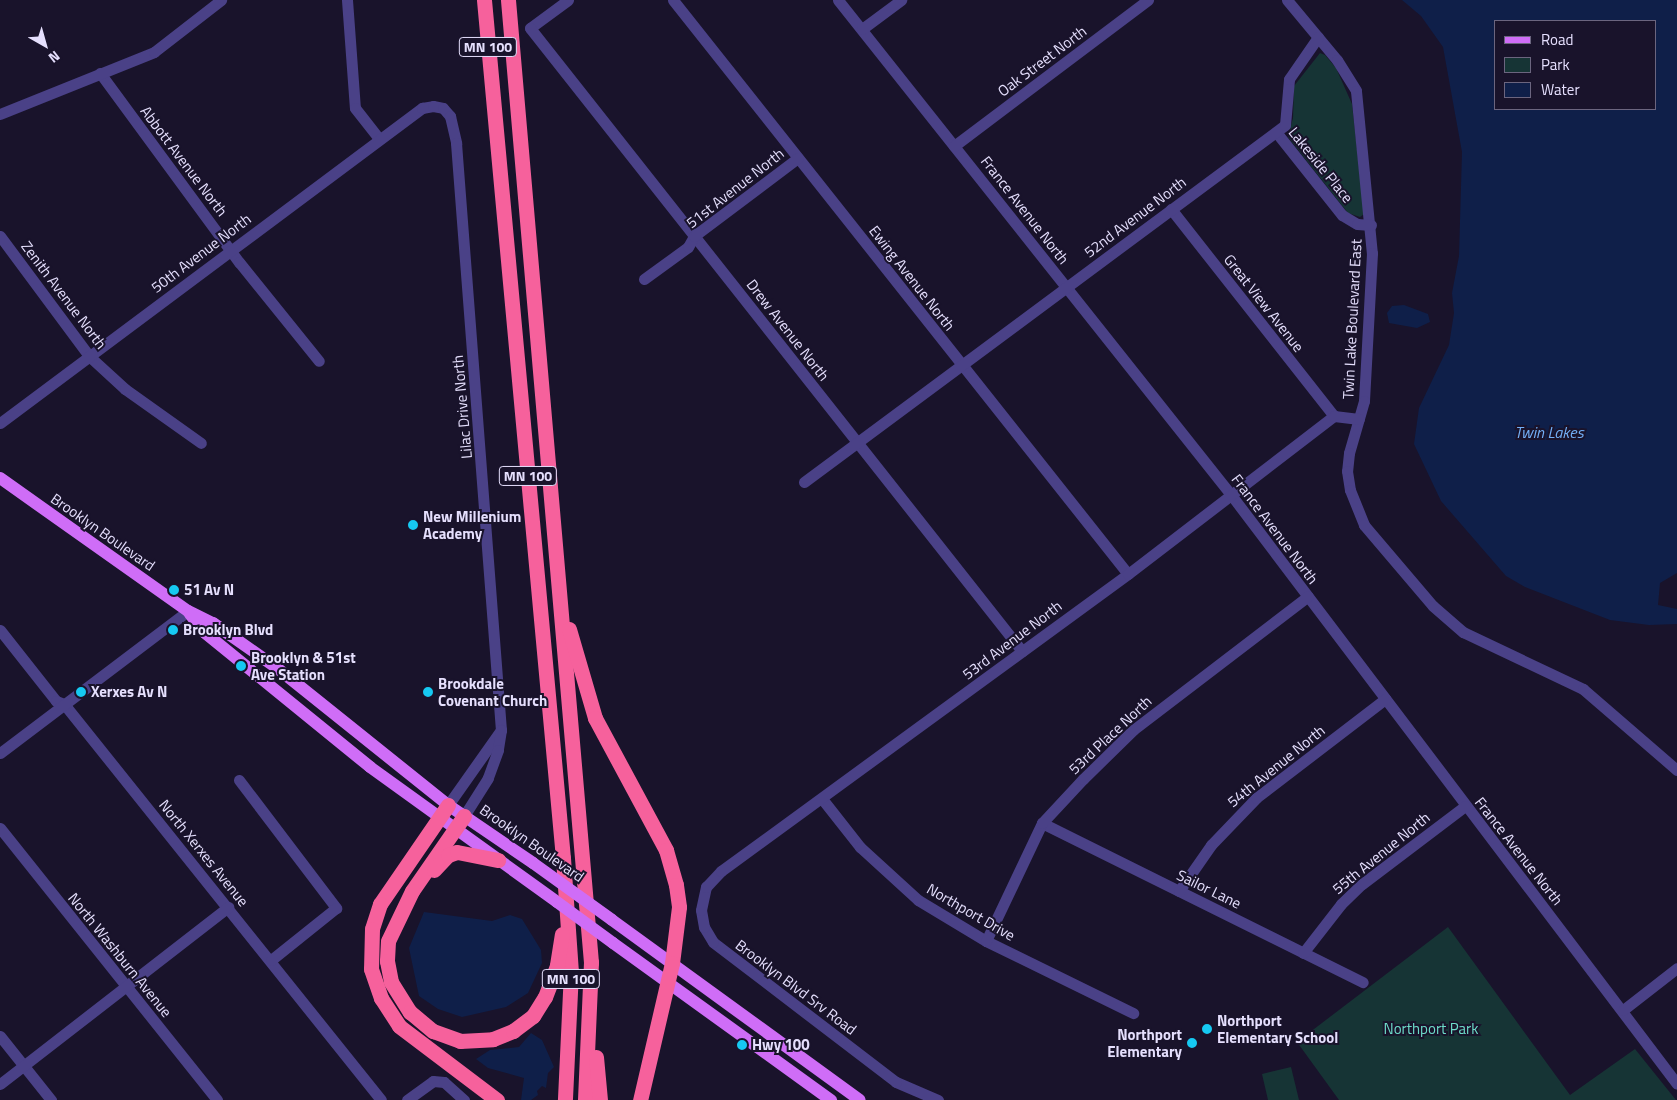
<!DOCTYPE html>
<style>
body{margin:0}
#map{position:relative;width:1677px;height:1100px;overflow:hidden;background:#19132b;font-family:"Titillium Web",sans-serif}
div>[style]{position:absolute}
.green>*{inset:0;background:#163435}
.water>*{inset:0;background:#0f1f49}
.minor>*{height:11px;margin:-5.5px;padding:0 5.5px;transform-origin:5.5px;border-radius:5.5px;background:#4a4187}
.major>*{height:12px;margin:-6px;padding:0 6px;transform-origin:6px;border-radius:6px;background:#cf6df7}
.highway>*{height:15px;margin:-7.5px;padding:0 7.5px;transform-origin:7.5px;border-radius:7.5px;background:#f6619c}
.major-bridge>*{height:12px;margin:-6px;padding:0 6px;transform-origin:6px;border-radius:6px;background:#cf6df7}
.dots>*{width:14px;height:14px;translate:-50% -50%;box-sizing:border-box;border:2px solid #19132b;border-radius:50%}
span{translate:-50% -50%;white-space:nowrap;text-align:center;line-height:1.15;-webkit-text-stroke:4px #19132b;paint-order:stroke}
.shield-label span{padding:1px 4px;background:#19132b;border:1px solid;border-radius:4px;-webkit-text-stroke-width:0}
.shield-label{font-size:14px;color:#e5dffd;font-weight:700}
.street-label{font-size:15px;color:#e5dffd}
.poi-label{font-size:15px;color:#e5dffd;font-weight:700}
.left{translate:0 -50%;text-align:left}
.right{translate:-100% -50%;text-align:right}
.park-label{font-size:15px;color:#6ddbc9}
.water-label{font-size:16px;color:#73aff7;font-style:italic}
.legend{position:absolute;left:1494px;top:20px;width:162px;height:90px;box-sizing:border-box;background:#19132b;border:1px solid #6b657f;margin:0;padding:6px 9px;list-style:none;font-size:15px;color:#e5dffd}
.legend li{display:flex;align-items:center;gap:10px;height:25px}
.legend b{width:25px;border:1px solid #6b657f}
.north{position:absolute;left:20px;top:20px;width:50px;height:50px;-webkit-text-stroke:4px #19132b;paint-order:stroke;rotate:142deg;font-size:14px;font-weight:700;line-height:20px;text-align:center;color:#e5dffd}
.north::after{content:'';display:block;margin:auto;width:18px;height:22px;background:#e5dffd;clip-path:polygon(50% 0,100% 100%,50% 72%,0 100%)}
</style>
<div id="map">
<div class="green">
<div style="clip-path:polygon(1320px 53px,1325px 55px,1336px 68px,1352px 104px,1364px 214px,1360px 217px,1348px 213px,1288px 137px,1293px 118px,1294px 86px)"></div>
<div style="clip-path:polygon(1448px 927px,1570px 1095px,1635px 1049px,1676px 1100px,1339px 1100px,1297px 1042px)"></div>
<div style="clip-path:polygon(1291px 1067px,1299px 1100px,1268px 1100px,1262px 1074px)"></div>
</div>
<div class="water">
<div style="clip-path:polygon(evenodd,1402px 0,1677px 0,1677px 573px,1660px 583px,1658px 605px,1677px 609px,1677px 624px,1649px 625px,1610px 620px,1525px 587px,1506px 576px,1441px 501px,1414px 444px,1419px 408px,1449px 345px,1454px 313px,1452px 293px,1459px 256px,1462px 152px,1443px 47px,1421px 16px,1402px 0,1496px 21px,1656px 21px,1656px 109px,1496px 109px,1496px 21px)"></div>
<div style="clip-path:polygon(1404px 305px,1428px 314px,1430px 322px,1417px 328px,1389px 323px,1387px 313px,1392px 306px)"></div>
<div style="clip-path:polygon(424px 912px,492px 921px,510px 915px,522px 919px,541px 950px,542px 963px,528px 993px,506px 1007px,462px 1017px,438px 1009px,419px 996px,409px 948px)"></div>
<div style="clip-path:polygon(531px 1033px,542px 1040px,554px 1067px,548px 1073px,546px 1088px,542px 1086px,537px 1091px,538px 1095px,531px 1100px,521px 1100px,524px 1078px,488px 1068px,476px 1059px,490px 1050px,519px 1047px)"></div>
</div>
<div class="minor">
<div style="left:347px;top:0;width:108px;rotate:85.8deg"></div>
<div style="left:355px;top:108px;width:39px;rotate:52deg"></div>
<div style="left:568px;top:0;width:47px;rotate:143.6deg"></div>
<div style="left:530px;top:28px;width:794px;rotate:51.7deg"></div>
<div style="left:673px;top:0;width:732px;rotate:51.6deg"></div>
<div style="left:838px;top:0;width:633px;rotate:51.54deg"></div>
<div style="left:1232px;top:496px;width:737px;rotate:52.88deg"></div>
<div style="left:1287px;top:0;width:78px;rotate:50.2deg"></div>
<div style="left:1337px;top:60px;width:36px;rotate:58deg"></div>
<div style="left:1356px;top:91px;width:163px;rotate:84.4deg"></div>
<div style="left:1372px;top:253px;width:148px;rotate:93.1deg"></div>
<div style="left:1364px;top:401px;width:54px;rotate:106.1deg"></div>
<div style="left:1349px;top:453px;width:18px;rotate:96deg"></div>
<div style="left:1347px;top:471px;width:19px;rotate:81deg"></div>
<div style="left:1350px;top:490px;width:38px;rotate:68deg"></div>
<div style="left:1364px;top:525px;width:106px;rotate:49.6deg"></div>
<div style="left:1433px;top:606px;width:40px;rotate:41deg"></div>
<div style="left:1463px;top:632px;width:133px;rotate:25.4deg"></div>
<div style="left:1583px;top:689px;width:124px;rotate:40.8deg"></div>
<div style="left:862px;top:29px;width:49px;rotate:-36.6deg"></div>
<div style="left:100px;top:73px;width:235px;rotate:53.7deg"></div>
<div style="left:239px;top:262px;width:127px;rotate:51.1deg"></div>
<div style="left:0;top:114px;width:166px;rotate:-21.9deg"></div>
<div style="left:154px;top:52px;width:85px;rotate:-37.8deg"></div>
<div style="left:1276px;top:132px;width:106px;rotate:51.5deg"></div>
<div style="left:1342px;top:215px;width:17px;rotate:31deg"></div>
<div style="left:1357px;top:224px;width:14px;rotate:4deg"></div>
<div style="left:954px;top:146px;width:243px;rotate:-37deg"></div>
<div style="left:1171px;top:209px;width:263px;rotate:51.8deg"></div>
<div style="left:0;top:236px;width:149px;rotate:53.4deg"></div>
<div style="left:89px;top:356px;width:49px;rotate:42.5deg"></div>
<div style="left:125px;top:389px;width:93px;rotate:35.4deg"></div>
<div style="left:644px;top:279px;width:54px;rotate:-36deg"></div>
<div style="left:688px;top:247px;width:13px;rotate:-61deg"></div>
<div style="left:694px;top:236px;width:130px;rotate:-36.9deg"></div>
<div style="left:0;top:423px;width:527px;rotate:-36.74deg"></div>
<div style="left:422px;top:108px;width:11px;rotate:-10deg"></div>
<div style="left:433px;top:106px;width:10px;rotate:11deg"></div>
<div style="left:443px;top:108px;width:11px;rotate:49deg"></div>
<div style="left:450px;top:116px;width:28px;rotate:77deg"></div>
<div style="left:456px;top:143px;width:589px;rotate:85.62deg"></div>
<div style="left:804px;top:482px;width:599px;rotate:-36.58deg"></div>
<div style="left:1285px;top:125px;width:46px;rotate:-85deg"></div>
<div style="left:1289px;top:79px;width:51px;rotate:-55.4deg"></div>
<div style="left:0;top:630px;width:90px;rotate:51.7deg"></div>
<div style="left:56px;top:701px;width:9px;rotate:21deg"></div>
<div style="left:64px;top:704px;width:507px;rotate:51.32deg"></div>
<div style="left:0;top:753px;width:236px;rotate:-37.1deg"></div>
<div style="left:239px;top:780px;width:161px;rotate:52.8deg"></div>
<div style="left:336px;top:908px;width:83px;rotate:141.3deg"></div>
<div style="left:823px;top:800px;width:60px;rotate:51.8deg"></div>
<div style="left:860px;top:847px;width:79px;rotate:42.4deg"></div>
<div style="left:918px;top:900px;width:79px;rotate:31.1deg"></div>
<div style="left:986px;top:941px;width:164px;rotate:26.1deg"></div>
<div style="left:448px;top:805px;width:92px;rotate:-54.8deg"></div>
<div style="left:501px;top:730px;width:20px;rotate:99deg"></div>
<div style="left:498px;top:750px;width:30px;rotate:110deg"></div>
<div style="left:488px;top:778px;width:45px;rotate:122.3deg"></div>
<div style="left:1042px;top:823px;width:358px;rotate:26.4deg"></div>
<div style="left:0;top:828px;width:348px;rotate:51.4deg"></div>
<div style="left:1179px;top:891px;width:56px;rotate:-55.2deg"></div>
<div style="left:1211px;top:845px;width:65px;rotate:-46.2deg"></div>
<div style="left:1256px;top:798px;width:163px;rotate:-37.5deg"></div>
<div style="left:986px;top:941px;width:131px;rotate:-64.6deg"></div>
<div style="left:1042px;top:823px;width:60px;rotate:-47deg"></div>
<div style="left:1083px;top:779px;width:70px;rotate:-44.4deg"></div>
<div style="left:1133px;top:730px;width:220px;rotate:-37.4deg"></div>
<div style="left:1303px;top:953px;width:62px;rotate:-52.2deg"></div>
<div style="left:1341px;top:904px;width:29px;rotate:-44deg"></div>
<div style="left:1362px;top:884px;width:129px;rotate:-37.1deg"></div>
<div style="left:1623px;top:1010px;width:68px;rotate:-37.9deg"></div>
<div style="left:0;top:1036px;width:82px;rotate:51.4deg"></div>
<div style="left:0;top:1084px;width:289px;rotate:-37.8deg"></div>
<div style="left:407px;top:1100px;width:32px;rotate:-36deg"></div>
<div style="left:433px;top:1081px;width:11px;rotate:5deg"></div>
<div style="left:444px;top:1082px;width:27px;rotate:42deg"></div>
<div style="left:938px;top:1100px;width:46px;rotate:-156.8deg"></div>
<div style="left:896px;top:1082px;width:230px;rotate:-142.6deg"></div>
<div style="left:713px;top:942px;width:17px;rotate:-121deg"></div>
<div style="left:704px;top:927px;width:17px;rotate:-100deg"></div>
<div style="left:701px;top:910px;width:24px;rotate:-78deg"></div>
<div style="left:706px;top:887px;width:22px;rotate:-47deg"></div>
<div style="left:721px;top:871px;width:504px;rotate:-36.12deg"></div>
<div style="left:1128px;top:574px;width:260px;rotate:-37.5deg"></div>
<div style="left:1334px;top:416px;width:25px;rotate:7deg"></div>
</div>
<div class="major">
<div style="left:0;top:478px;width:230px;rotate:35.3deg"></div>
<div style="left:188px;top:611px;width:28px;rotate:26deg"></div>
<div style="left:213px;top:623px;width:78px;rotate:35.1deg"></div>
<div style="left:277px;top:668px;width:219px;rotate:38.7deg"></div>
<div style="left:448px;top:805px;width:103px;rotate:34.3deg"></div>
<div style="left:190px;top:614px;width:23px;rotate:52deg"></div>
<div style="left:204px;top:632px;width:214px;rotate:39.1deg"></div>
<div style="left:370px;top:767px;width:231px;rotate:35.8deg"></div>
<div style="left:612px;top:920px;width:306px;rotate:36deg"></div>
<div style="left:613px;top:943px;width:269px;rotate:35.8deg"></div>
</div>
<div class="highway">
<div style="left:484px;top:0;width:862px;rotate:84.74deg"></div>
<div style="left:563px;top:858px;width:113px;rotate:86deg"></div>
<div style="left:571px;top:971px;width:129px;rotate:92.7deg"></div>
<div style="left:508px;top:0;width:966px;rotate:85.07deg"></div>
<div style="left:591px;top:962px;width:138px;rotate:92.5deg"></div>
<div style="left:569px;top:629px;width:93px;rotate:73.7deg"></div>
<div style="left:595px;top:718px;width:150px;rotate:61.7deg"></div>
<div style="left:666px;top:850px;width:36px;rotate:74deg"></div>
<div style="left:676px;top:885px;width:22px;rotate:82deg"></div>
<div style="left:679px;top:907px;width:56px;rotate:97.1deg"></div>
<div style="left:672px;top:963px;width:141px;rotate:103.1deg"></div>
<div style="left:448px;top:805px;width:120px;rotate:124.5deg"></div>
<div style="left:380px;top:904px;width:26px;rotate:108deg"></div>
<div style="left:372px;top:929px;width:40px;rotate:91.4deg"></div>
<div style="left:371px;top:969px;width:31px;rotate:71deg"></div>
<div style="left:381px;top:998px;width:33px;rotate:57deg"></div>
<div style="left:399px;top:1026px;width:123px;rotate:37.1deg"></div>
<div style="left:464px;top:816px;width:91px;rotate:124.7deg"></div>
<div style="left:412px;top:891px;width:55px;rotate:115.6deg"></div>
<div style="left:388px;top:941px;width:20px;rotate:93deg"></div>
<div style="left:387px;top:961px;width:21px;rotate:79deg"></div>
<div style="left:391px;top:982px;width:36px;rotate:58deg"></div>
<div style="left:410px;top:1012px;width:30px;rotate:40deg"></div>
<div style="left:433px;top:1031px;width:29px;rotate:20deg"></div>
<div style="left:460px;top:1041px;width:33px;rotate:-3deg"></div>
<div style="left:493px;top:1039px;width:22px;rotate:-22deg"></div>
<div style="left:513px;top:1031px;width:25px;rotate:-37deg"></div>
<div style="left:533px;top:1016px;width:22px;rotate:-58deg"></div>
<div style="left:545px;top:997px;width:34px;rotate:-69deg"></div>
<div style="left:557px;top:965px;width:31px;rotate:-81deg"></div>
<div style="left:434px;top:870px;width:21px;rotate:-47deg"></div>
<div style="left:448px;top:855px;width:9px;rotate:-18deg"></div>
<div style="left:457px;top:852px;width:42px;rotate:11deg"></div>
<div style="left:596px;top:1057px;width:43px;rotate:84.7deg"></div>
</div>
<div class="major-bridge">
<div style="left:533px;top:863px;width:97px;rotate:35.8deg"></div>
<div style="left:557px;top:902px;width:69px;rotate:36.2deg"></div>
</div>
<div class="dots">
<div style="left:413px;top:525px;background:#16c9f2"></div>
<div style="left:174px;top:590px;background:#16c9f2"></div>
<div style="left:173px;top:630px;background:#16c9f2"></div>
<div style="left:241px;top:666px;background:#16c9f2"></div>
<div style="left:81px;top:692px;background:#16c9f2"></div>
<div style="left:428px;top:692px;background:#16c9f2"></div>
<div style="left:1207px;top:1029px;background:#16c9f2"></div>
<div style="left:1192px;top:1043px;background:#16c9f2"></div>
<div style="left:742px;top:1045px;background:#16c9f2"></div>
</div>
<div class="shield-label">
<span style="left:488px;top:47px">MN 100</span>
<span style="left:528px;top:476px">MN 100</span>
<span style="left:571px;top:979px">MN 100</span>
</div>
<div class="street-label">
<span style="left:1042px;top:61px;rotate:-37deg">Oak Street North</span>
<span style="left:184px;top:161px;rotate:53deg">Abbott Avenue North</span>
<span style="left:1321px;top:165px;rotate:51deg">Lakeside Place</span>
<span style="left:735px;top:188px;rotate:-38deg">51st Avenue North</span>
<span style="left:1025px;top:210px;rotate:52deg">France Avenue North</span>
<span style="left:1135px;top:217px;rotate:-37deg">52nd Avenue North</span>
<span style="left:201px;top:253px;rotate:-37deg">50th Avenue North</span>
<span style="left:912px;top:278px;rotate:52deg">Ewing Avenue North</span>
<span style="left:64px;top:295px;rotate:53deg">Zenith Avenue North</span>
<span style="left:1264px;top:303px;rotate:52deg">Great View Avenue</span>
<span style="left:1352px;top:319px;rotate:-87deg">Twin Lake Boulevard East</span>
<span style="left:788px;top:330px;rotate:52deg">Drew Avenue North</span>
<span style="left:462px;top:407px;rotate:-95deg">Lilac Drive North</span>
<span style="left:1275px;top:529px;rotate:53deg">France Avenue North</span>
<span style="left:103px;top:532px;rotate:35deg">Brooklyn Boulevard</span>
<span style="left:1012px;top:640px;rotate:-37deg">53rd Avenue North</span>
<span style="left:1110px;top:735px;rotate:-43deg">53rd Place North</span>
<span style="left:1276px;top:766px;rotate:-39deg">54th Avenue North</span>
<span style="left:532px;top:843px;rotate:35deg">Brooklyn Boulevard</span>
<span style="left:1519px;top:851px;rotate:52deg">France Avenue North</span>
<span style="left:204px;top:853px;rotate:51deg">North Xerxes Avenue</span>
<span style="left:1381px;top:853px;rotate:-39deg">55th Avenue North</span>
<span style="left:1209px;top:889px;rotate:26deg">Sailor Lane</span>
<span style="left:971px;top:912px;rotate:30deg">Northport Drive</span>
<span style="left:120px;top:955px;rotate:51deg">North Washburn Avenue</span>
<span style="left:796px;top:987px;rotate:37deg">Brooklyn Blvd Srv Road</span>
</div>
<div class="poi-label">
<span class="left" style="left:423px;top:525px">New Millenium<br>Academy</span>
<span class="left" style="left:184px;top:590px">51 Av N</span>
<span class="left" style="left:183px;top:630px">Brooklyn Blvd</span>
<span class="left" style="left:251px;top:666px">Brooklyn &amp; 51st<br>Ave Station</span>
<span class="left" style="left:438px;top:692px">Brookdale<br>Covenant Church</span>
<span class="left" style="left:91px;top:692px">Xerxes Av N</span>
<span class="left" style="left:1217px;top:1029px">Northport<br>Elementary School</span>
<span class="right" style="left:1182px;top:1043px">Northport<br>Elementary</span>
<span class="left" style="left:752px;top:1045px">Hwy 100</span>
</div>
<div class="park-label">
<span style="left:1431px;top:1029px">Northport Park</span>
</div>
<div class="water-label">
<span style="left:1549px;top:432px">Twin Lakes</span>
</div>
<ul class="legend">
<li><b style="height:6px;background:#cf6df7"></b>Road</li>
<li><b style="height:14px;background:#163435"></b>Park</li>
<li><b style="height:14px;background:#0f1f49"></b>Water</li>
</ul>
<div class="north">N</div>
</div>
